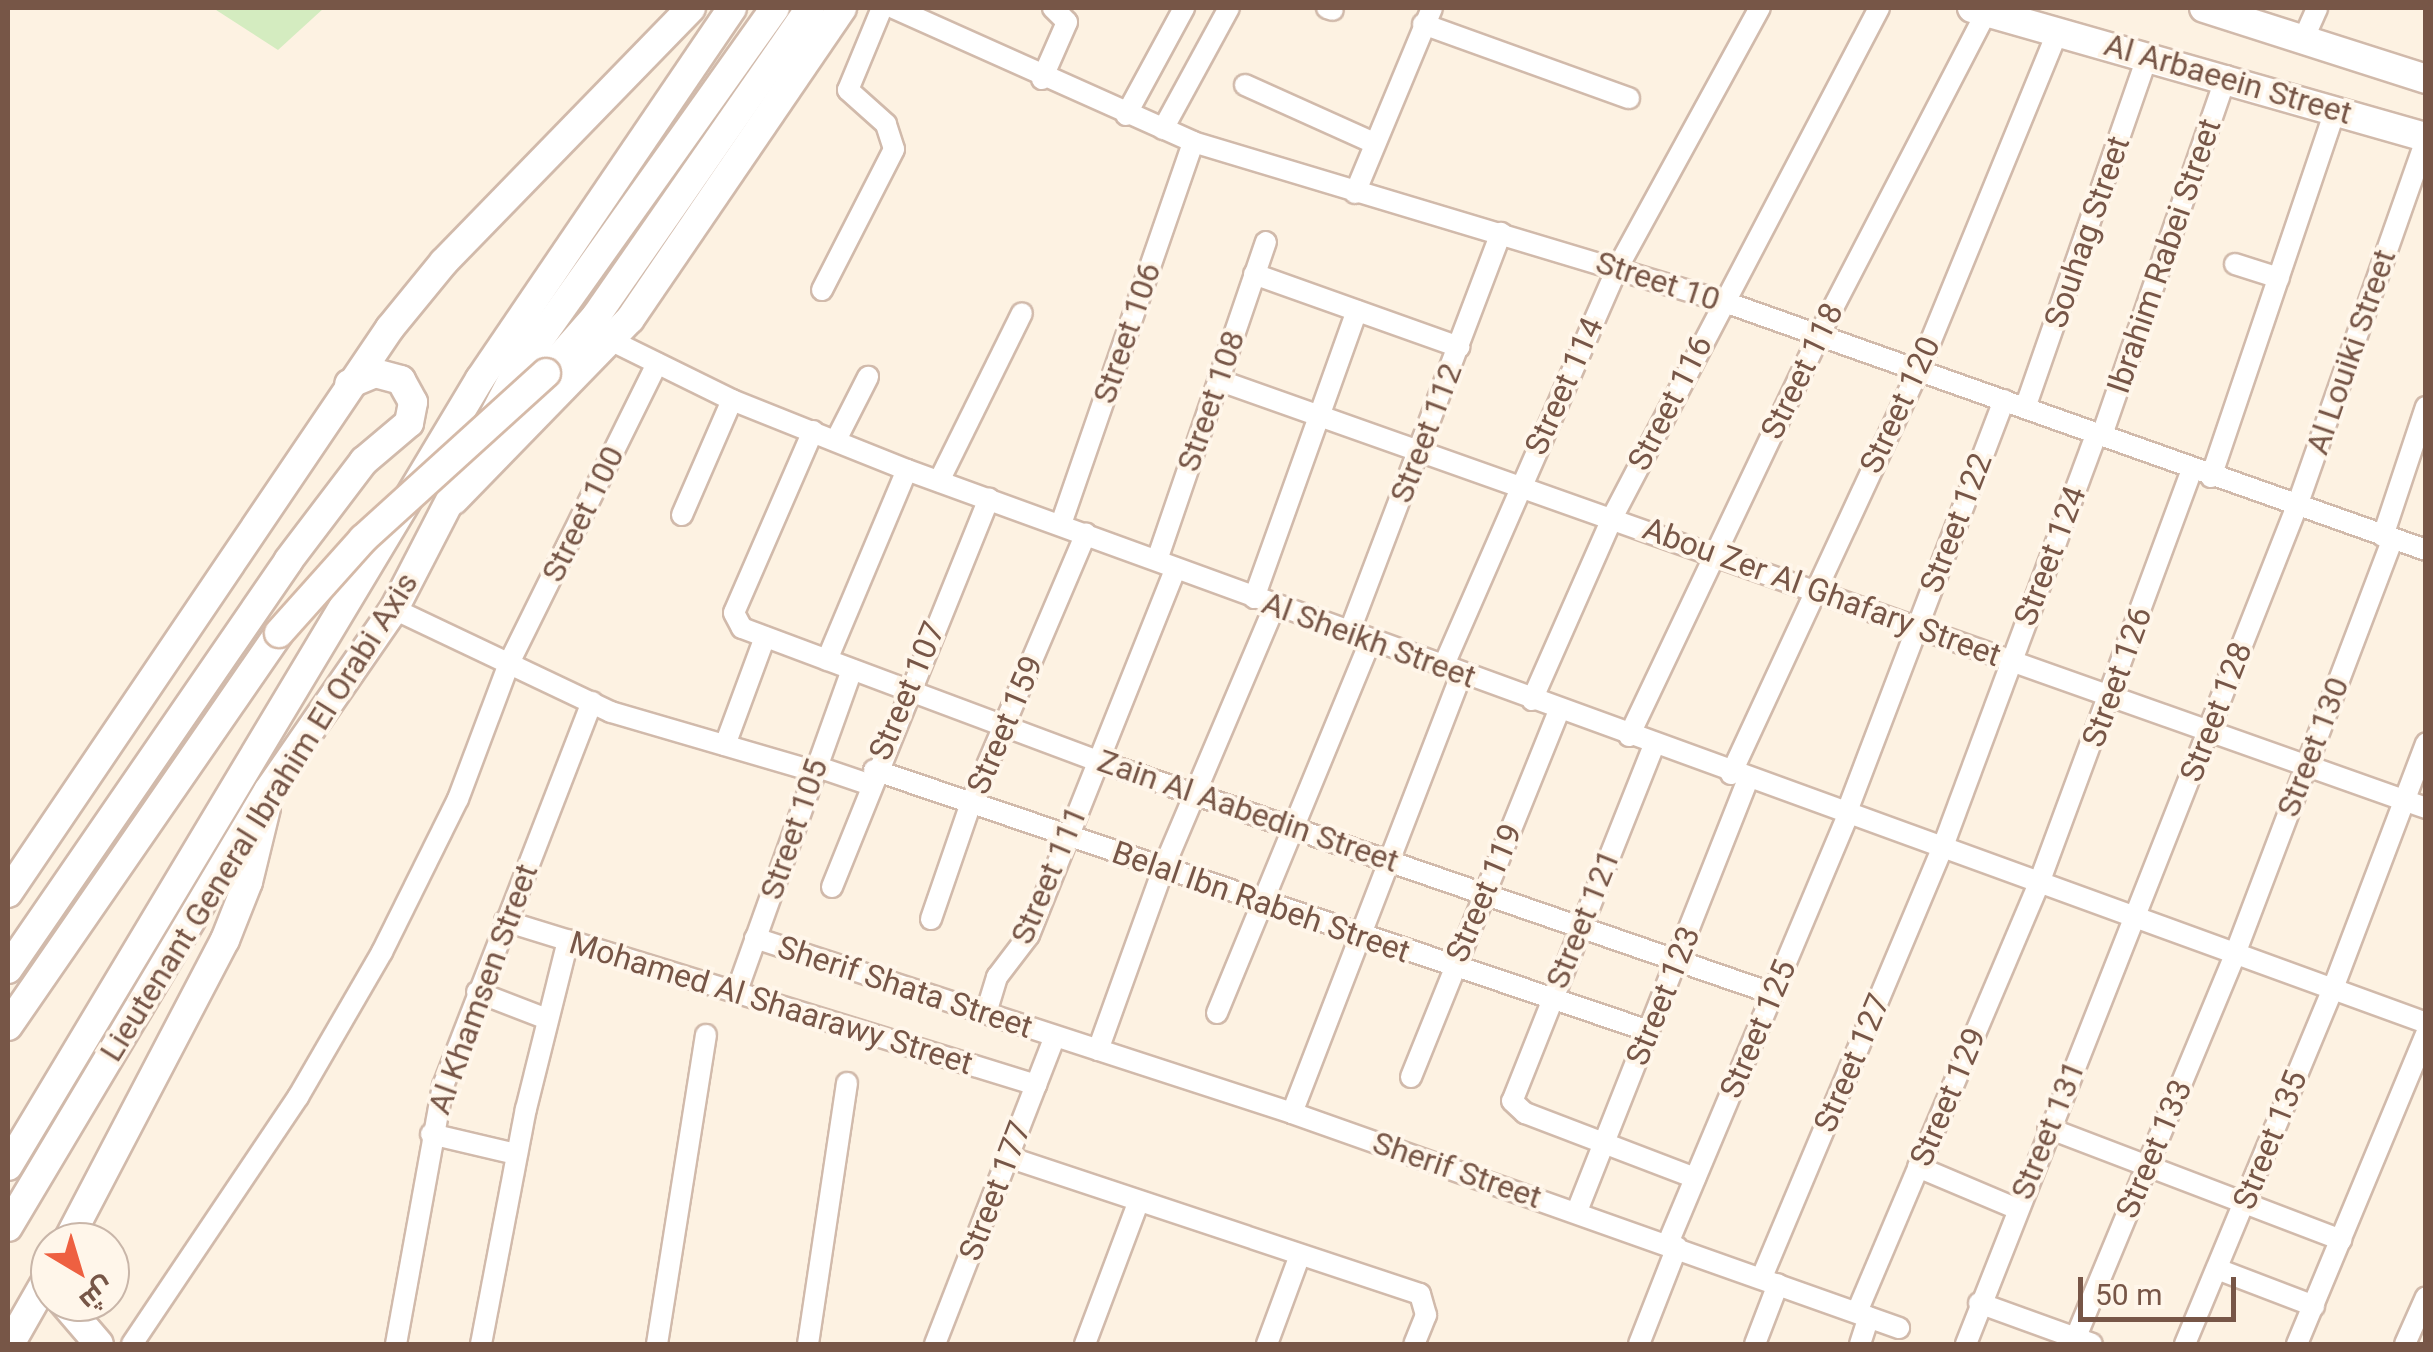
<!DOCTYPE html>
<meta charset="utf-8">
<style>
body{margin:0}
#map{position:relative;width:2433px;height:1352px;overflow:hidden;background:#fdf2e2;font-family:Roboto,Cairo,sans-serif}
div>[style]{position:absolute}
.green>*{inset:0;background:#d4ecc0}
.roads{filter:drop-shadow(2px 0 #d1baab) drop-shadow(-2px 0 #d1baab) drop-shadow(0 2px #d1baab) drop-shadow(0 -2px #d1baab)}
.street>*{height:20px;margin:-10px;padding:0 10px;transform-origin:10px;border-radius:10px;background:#fff}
.secondary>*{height:28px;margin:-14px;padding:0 14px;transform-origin:14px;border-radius:14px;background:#fff}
.bridges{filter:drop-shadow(2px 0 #d5baa8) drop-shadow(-2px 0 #d5baa8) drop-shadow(0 2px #d5baa8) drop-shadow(0 -2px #d5baa8)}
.secondary-bridge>*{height:28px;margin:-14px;padding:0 14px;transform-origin:14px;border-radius:14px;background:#fff}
span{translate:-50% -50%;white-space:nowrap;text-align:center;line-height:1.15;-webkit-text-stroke:8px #fff6ea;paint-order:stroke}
.street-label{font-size:32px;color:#775647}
.frame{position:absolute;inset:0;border:10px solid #775647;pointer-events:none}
.north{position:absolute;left:30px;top:1222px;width:100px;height:100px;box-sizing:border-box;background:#fff6ea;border:2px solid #c9b6a9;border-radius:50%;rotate:142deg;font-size:28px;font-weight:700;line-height:40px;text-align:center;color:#775647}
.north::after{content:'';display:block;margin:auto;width:35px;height:45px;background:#ee6041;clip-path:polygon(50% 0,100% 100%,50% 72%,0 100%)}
.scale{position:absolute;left:2078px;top:1277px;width:158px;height:45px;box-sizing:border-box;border:5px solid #775647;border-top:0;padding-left:12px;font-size:30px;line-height:35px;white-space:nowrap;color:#775647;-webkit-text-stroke:8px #fff6ea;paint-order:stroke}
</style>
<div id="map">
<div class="green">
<div style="clip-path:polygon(213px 8px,324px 8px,278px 50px)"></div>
</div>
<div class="roads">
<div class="street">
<div style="left:894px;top:8px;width:328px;rotate:24.1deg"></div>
<div style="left:1193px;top:142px;width:552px;rotate:16.73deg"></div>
<div style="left:1722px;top:301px;width:747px;rotate:19.48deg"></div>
<div style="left:1327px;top:8px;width:6px;rotate:18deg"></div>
<div style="left:1423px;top:24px;width:219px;rotate:19.8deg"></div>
<div style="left:2303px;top:40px;width:35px;rotate:-66deg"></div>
<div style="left:1042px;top:79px;width:62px;rotate:-66.3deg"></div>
<div style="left:1067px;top:22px;width:20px;rotate:-135deg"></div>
<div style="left:1245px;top:85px;width:139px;rotate:24.2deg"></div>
<div style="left:1126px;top:115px;width:122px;rotate:-61.5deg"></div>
<div style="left:1163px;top:129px;width:138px;rotate:-61.4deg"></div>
<div style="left:1355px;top:193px;width:200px;rotate:-67.4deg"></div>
<div style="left:2235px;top:264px;width:46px;rotate:17.7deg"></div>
<div style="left:1254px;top:274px;width:218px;rotate:19.6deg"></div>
<div style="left:822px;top:290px;width:158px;rotate:-62.9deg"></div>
<div style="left:894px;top:149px;width:26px;rotate:-108deg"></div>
<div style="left:886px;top:124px;width:51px;rotate:-138.2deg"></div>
<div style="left:848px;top:90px;width:89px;rotate:-67.5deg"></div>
<div style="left:612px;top:341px;width:134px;rotate:26.2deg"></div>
<div style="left:732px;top:400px;width:188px;rotate:21.8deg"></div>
<div style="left:907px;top:470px;width:1617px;rotate:20deg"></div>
<div style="left:1218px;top:380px;width:1282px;rotate:19.51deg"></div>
<div style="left:2025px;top:408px;width:374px;rotate:-70.8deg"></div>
<div style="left:813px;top:431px;width:198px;rotate:113.5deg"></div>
<div style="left:734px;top:613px;width:17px;rotate:62deg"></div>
<div style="left:742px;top:628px;width:380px;rotate:20.5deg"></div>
<div style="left:1098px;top:761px;width:715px;rotate:19.02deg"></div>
<div style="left:2102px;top:435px;width:380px;rotate:-70.9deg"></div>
<div style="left:836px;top:440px;width:71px;rotate:-63.1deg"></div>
<div style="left:2211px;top:477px;width:387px;rotate:-71.3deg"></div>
<div style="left:939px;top:481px;width:187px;rotate:-63.7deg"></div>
<div style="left:682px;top:515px;width:125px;rotate:-66.5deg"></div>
<div style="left:1061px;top:524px;width:404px;rotate:-70.9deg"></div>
<div style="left:2383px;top:536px;width:136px;rotate:-71.6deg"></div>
<div style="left:1157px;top:560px;width:336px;rotate:-71.1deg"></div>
<div style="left:1254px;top:598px;width:305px;rotate:-70.3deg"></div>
<div style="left:394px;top:609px;width:240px;rotate:25.4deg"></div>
<div style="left:611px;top:712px;width:210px;rotate:16.3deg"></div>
<div style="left:1349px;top:633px;width:428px;rotate:-69.2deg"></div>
<div style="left:827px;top:660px;width:206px;rotate:-67.2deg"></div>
<div style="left:1443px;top:667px;width:437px;rotate:-66.4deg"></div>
<div style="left:1618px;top:267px;width:295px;rotate:-61.3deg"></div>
<div style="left:1532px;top:700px;width:201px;rotate:-66.2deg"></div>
<div style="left:1613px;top:516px;width:573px;rotate:-62.36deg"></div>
<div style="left:1629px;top:736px;width:444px;rotate:-64.6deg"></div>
<div style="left:1819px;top:335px;width:365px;rotate:-62.6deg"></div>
<div style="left:725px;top:745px;width:115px;rotate:-69.7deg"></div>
<div style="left:1654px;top:745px;width:383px;rotate:111.7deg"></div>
<div style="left:1512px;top:1101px;width:18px;rotate:43deg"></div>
<div style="left:1525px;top:1113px;width:182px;rotate:20.9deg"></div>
<div style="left:815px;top:766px;width:56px;rotate:18.8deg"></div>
<div style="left:874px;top:770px;width:818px;rotate:18.61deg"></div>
<div style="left:1731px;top:774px;width:443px;rotate:-65.1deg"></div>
<div style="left:1918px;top:372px;width:369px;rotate:-67.7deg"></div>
<div style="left:1846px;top:814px;width:443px;rotate:-69.1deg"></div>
<div style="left:832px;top:887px;width:419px;rotate:-68deg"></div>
<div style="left:931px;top:919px;width:123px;rotate:-71deg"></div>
<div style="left:971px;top:803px;width:293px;rotate:-66.9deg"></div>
<div style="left:505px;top:921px;width:556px;rotate:17.16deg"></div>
<div style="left:755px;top:938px;width:565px;rotate:18.05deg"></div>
<div style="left:1292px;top:1113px;width:644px;rotate:19.5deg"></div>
<div style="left:738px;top:988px;width:338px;rotate:-70.3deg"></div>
<div style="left:477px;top:992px;width:75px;rotate:21.1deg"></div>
<div style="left:986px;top:1013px;width:38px;rotate:-73deg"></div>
<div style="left:997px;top:977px;width:53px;rotate:-52.7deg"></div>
<div style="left:1029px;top:935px;width:395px;rotate:-68.2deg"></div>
<div style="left:1217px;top:1013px;width:404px;rotate:-67.6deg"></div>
<div style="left:1098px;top:1050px;width:192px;rotate:-70.2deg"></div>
<div style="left:1163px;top:869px;width:287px;rotate:-67deg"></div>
<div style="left:1411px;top:1077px;width:396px;rotate:-68deg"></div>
<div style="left:1292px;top:1113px;width:470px;rotate:-68.9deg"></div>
<div style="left:2048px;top:1128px;width:314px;rotate:20.9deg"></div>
<div style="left:431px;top:1134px;width:87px;rotate:13.2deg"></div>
<div style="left:1008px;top:1157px;width:434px;rotate:18.4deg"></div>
<div style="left:1420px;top:1294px;width:22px;rotate:74deg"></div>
<div style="left:1426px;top:1315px;width:31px;rotate:112deg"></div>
<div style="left:1918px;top:1167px;width:105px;rotate:22.9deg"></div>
<div style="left:1577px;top:1211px;width:464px;rotate:-68.4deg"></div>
<div style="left:1668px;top:1243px;width:464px;rotate:-67.2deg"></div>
<div style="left:2217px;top:1269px;width:104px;rotate:20.9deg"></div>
<div style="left:1762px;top:1277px;width:464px;rotate:-67.2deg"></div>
<div style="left:1942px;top:849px;width:444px;rotate:-69.6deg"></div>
<div style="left:1979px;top:1303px;width:120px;rotate:19.9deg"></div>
<div style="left:1857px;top:1312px;width:466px;rotate:-67deg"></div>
<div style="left:2039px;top:883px;width:441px;rotate:-69.7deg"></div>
<div style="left:132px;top:1344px;width:298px;rotate:-56.1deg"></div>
<div style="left:298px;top:1097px;width:168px;rotate:-59.9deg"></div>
<div style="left:382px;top:952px;width:171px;rotate:-63.6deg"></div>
<div style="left:458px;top:799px;width:145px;rotate:-69.4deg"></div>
<div style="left:509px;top:663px;width:334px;rotate:-63.7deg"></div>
<div style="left:396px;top:1344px;width:262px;rotate:-79.7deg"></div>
<div style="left:443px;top:1086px;width:412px;rotate:-68.8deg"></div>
<div style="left:481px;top:1344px;width:239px;rotate:-79.2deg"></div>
<div style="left:526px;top:1109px;width:174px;rotate:-76deg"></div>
<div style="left:657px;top:1344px;width:313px;rotate:-81deg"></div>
<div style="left:808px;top:1344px;width:264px;rotate:-81.5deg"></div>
<div style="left:935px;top:1344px;width:330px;rotate:-68.7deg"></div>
<div style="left:1085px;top:1344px;width:151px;rotate:-69.4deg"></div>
<div style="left:1267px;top:1344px;width:95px;rotate:-69.7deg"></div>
<div style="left:1639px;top:1344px;width:104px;rotate:-68.6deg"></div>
<div style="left:1755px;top:1344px;width:64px;rotate:-69deg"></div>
<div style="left:1860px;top:1344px;width:28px;rotate:-72deg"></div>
<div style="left:1966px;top:1344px;width:901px;rotate:-68.45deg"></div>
<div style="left:2297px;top:506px;width:388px;rotate:-70.6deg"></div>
<div style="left:2073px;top:1344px;width:422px;rotate:-67.4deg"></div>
<div style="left:2235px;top:954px;width:444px;rotate:-69.2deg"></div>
<div style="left:2185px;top:1344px;width:382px;rotate:-67.4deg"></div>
<div style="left:2332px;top:991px;width:265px;rotate:-69.2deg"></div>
<div style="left:2297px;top:1344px;width:336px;rotate:-67.4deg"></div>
<div style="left:2405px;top:1344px;width:51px;rotate:-65.9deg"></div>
</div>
<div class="secondary">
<div style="left:1972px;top:8px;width:472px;rotate:15.9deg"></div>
<div style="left:2204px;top:8px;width:233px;rotate:17.7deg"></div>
<div style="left:546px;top:373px;width:76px;rotate:-48.7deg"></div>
<div style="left:596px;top:316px;width:375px;rotate:-55.2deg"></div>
<div style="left:454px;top:500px;width:252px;rotate:-45.8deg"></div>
<div style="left:630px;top:319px;width:376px;rotate:-55.7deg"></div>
<div style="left:8px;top:893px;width:682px;rotate:-55.94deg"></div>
<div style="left:390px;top:328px;width:85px;rotate:-50.7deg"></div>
<div style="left:444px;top:262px;width:354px;rotate:-45.8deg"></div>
<div style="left:8px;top:969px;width:495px;rotate:-55.5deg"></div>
<div style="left:288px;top:561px;width:126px;rotate:-52.8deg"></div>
<div style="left:364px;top:461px;width:59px;rotate:-40.2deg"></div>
<div style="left:409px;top:423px;width:21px;rotate:-79deg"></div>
<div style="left:413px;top:402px;width:25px;rotate:-119deg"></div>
<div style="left:401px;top:380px;width:27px;rotate:-165deg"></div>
<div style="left:375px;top:373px;width:28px;rotate:157deg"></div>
<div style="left:8px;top:1026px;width:477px;rotate:-55.4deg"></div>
<div style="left:8px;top:1166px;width:918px;rotate:-59.05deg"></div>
<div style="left:480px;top:379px;width:448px;rotate:-55.8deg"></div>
<div style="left:8px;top:1227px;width:508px;rotate:-59.19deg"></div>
<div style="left:268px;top:791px;width:221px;rotate:-55.3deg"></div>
<div style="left:394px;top:609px;width:268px;rotate:-62.7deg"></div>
<div style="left:517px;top:371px;width:445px;rotate:-54.6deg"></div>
<div style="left:67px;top:1242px;width:341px;rotate:-62.4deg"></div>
<div style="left:225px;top:940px;width:62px;rotate:-68.4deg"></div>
<div style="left:248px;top:882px;width:76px;rotate:-76.3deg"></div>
<div style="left:63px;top:1302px;width:55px;rotate:49.4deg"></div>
<div style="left:10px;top:1344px;width:81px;rotate:-60.3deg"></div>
</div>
</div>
<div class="bridges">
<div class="secondary-bridge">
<div style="left:279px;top:633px;width:126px;rotate:-48.2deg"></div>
<div style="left:363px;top:539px;width:247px;rotate:-42.2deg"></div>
</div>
</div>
<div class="street-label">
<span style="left:2228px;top:79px;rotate:16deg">Al Arbaeein Street</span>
<span style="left:2087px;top:232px;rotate:-71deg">Souhag Street</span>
<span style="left:2164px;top:256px;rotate:-71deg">Ibrahim Rabei Street</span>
<span style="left:1658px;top:281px;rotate:18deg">Street 10</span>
<span style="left:1127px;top:333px;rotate:-71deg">Street 106</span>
<span style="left:2351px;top:352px;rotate:-71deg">Al Louiki Street</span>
<span style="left:1802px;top:371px;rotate:-64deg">Street 118</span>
<span style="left:1564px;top:386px;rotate:-66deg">Street 114</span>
<span style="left:1211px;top:401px;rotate:-71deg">Street 108</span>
<span style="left:1670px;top:403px;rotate:-63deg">Street 116</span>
<span style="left:1900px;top:405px;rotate:-65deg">Street 120</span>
<span style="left:1426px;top:433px;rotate:-69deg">Street 112</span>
<span style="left:583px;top:514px;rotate:-64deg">Street 100</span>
<span style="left:1956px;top:523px;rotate:-69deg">Street 122</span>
<span style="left:2050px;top:556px;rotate:-69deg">Street 124</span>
<span style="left:1822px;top:592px;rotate:20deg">Abou Zer Al Ghafary Street</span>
<span style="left:1369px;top:640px;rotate:20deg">Al Sheikh Street</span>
<span style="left:2117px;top:677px;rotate:-70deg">Street 126</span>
<span style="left:907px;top:691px;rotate:-67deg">Street 107</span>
<span style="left:2216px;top:712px;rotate:-69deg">Street 128</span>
<span style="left:1005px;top:725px;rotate:-67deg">Street 159</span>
<span style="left:2313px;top:747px;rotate:-69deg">Street 130</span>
<span style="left:1248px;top:811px;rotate:19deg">Zain Al Aabedin Street</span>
<span style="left:259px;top:817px;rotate:-58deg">Lieutenant General Ibrahim El Orabi Axis</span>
<span style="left:794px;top:829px;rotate:-71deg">Street 105</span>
<span style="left:1049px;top:875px;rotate:-67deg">Street 111</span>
<span style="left:1484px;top:893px;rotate:-67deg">Street 119</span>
<span style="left:1261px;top:902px;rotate:19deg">Belal Ibn Rabeh Street</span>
<span style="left:1583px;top:919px;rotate:-68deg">Street 121</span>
<span style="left:905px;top:987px;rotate:18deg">Sherif Shata Street</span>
<span style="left:483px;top:989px;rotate:-70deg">Al Khamsen Street</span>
<span style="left:1663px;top:996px;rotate:-68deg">Street 123</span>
<span style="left:771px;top:1003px;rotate:17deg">Mohamed Al Shaarawy Street</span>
<span style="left:1758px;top:1029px;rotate:-67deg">Street 125</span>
<span style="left:1852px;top:1063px;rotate:-67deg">Street 127</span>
<span style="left:1948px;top:1097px;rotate:-67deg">Street 129</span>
<span style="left:2048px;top:1130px;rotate:-68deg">Street 131</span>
<span style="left:2270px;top:1140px;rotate:-68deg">Street 135</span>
<span style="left:2154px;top:1149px;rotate:-67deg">Street 133</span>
<span style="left:1457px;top:1170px;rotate:19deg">Sherif Street</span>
<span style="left:995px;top:1191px;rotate:-69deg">Street 177</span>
</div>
<div class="frame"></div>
<div class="north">ش</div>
<div class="scale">50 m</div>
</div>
